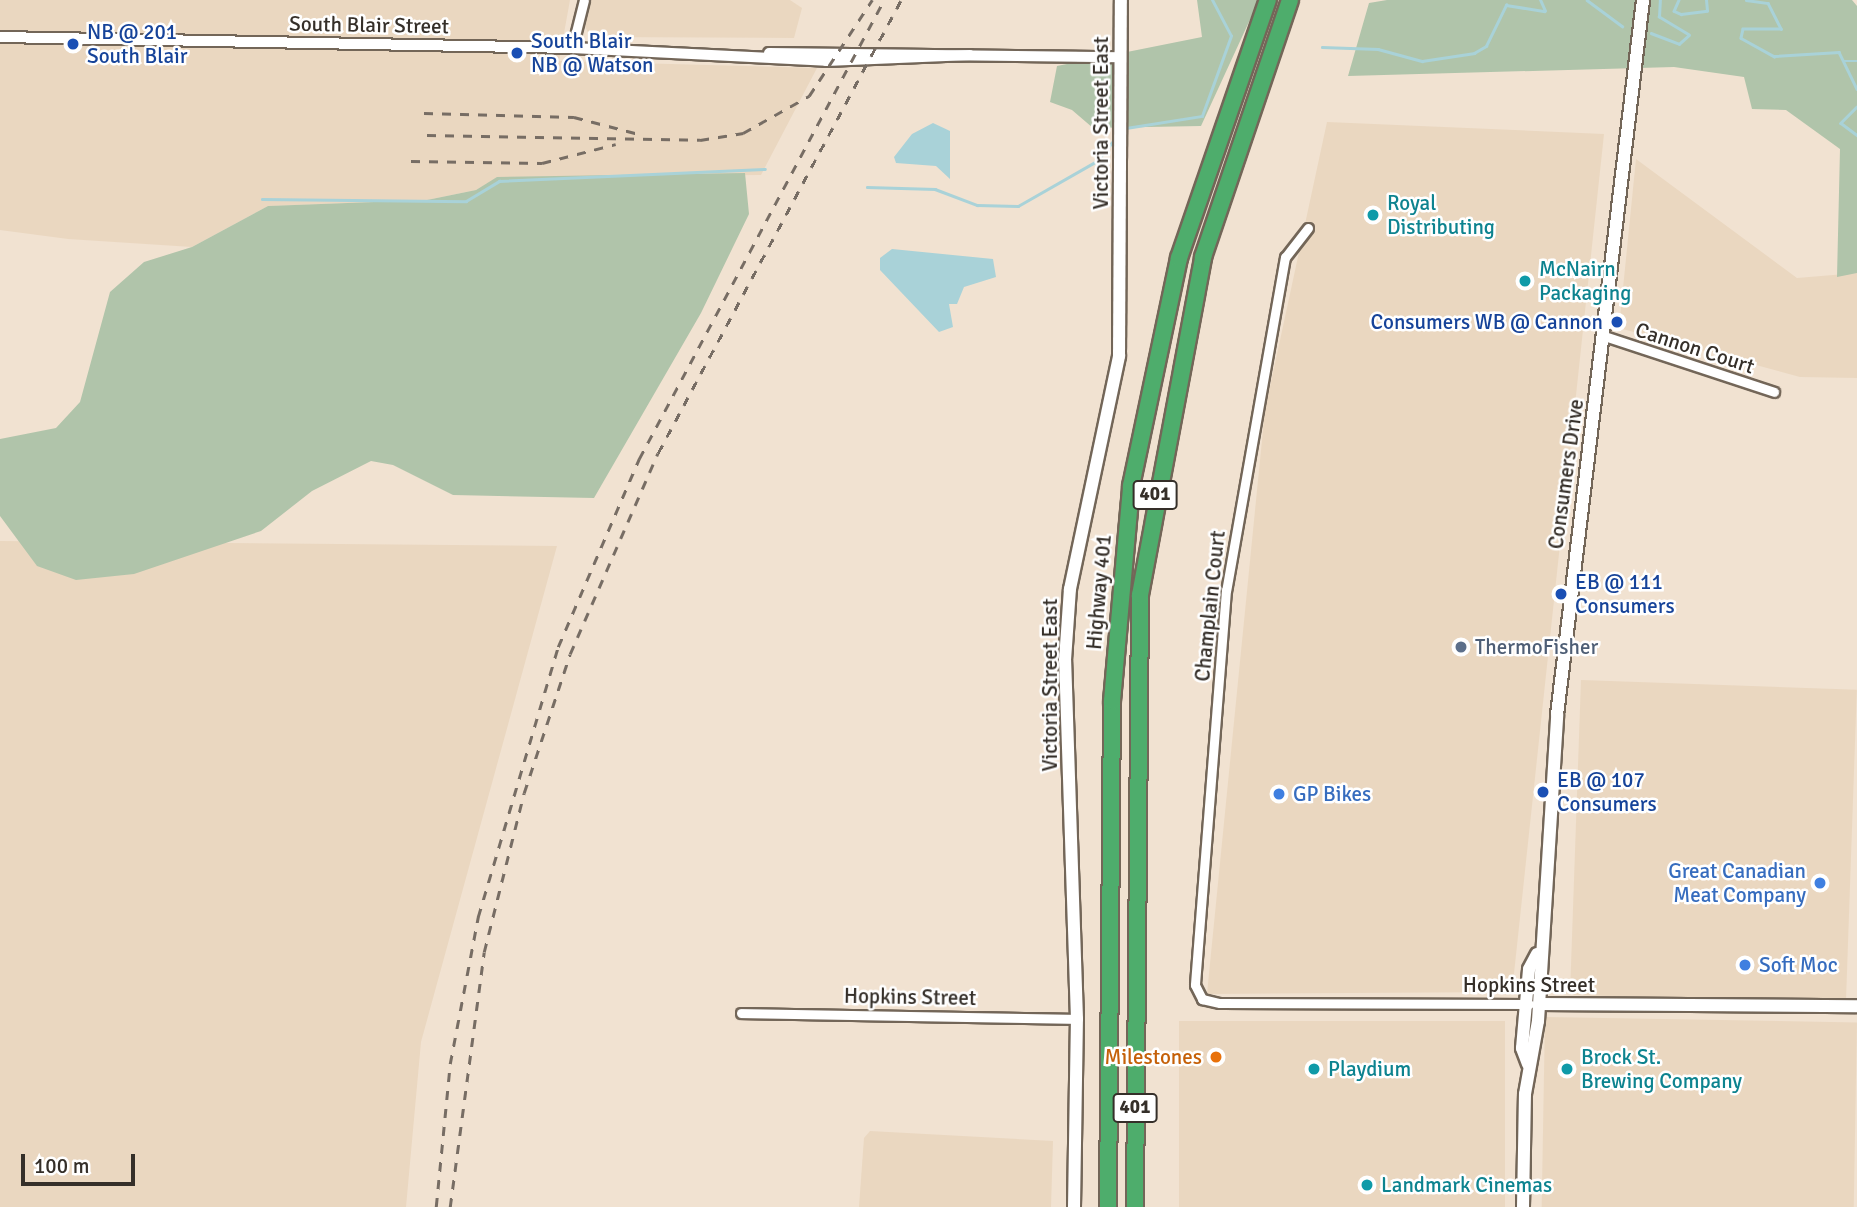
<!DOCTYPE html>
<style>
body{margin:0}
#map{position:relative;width:1857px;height:1207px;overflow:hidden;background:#f1e2d1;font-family:Signika,sans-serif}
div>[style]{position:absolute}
.built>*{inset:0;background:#ead7c0;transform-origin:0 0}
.green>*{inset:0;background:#b0c4aa}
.water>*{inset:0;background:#a9d2d8}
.stream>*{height:2.5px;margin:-1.25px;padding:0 1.25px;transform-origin:1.25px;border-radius:1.25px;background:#a9d2d8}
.roads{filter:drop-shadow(2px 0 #736658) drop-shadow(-2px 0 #736658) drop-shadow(0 2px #736658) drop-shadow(0 -2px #736658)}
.minor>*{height:9px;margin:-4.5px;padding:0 4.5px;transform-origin:4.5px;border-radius:4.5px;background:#fff}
.tertiary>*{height:10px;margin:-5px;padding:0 5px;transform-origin:5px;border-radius:5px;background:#fff}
.secondary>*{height:12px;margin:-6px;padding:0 6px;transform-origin:6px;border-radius:6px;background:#fff}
.motorway>*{height:16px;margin:-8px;padding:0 8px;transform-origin:8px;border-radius:8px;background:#4ead6c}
.rail>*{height:2.5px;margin-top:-1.25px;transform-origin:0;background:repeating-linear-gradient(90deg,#776d64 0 9px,transparent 0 18px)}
.dots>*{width:19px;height:19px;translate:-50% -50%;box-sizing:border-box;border:4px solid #fff;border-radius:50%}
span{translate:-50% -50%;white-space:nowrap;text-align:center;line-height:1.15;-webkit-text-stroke:5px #fff;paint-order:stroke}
.shield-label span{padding:2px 5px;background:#fff;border:2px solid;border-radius:5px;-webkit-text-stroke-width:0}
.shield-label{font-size:19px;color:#352f29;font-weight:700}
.street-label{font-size:21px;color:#352f29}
.transit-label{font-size:21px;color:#164399}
.left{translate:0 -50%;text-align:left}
.right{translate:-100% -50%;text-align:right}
.culture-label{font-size:21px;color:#0d838f}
.service-label{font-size:21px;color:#4e5e75}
.shop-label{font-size:21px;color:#366cbe}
.food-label{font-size:21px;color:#c56008}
.scale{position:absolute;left:21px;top:1154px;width:114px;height:32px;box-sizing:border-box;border:4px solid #352f29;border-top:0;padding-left:9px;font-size:21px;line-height:24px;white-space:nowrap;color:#352f29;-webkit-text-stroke:5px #fff;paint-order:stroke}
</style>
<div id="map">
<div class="built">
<div style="clip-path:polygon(0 0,570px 0,559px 61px,817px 68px,761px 175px,498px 177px,476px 190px,427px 200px,268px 206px,192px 247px,68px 239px,0 230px)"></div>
<div style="clip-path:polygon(591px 0,790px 0,802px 8px,794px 38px,590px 37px,585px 26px)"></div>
<div style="clip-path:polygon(1327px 122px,1604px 134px,1512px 992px,1207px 994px,1265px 410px)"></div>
<div style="clip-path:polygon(1636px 159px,1797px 278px,1857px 273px,1857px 378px,1800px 377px,1619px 328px)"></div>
<div style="clip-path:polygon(0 541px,557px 546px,421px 1042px,406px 1207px,0 1207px)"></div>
<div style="left:1581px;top:680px;width:276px;height:315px;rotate:2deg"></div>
<div style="left:1545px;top:1017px;width:312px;height:190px;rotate:1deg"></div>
<div style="left:1505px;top:1021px;width:186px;height:326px;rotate:90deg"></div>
<div style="clip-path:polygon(870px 1131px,1053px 1141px,1051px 1207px,859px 1207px,864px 1138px)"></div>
</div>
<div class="green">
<div style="clip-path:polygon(1197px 0,1259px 0,1201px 126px,1093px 128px,1072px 110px,1050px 102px,1057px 66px,1202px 37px)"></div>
<div style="clip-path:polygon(1387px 0,1852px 0,1857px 6px,1857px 273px,1837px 277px,1840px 149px,1786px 110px,1752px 109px,1744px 77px,1674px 67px,1348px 76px,1369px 3px)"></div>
<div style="clip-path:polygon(745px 173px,749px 214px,701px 313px,594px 498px,453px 495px,393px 465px,371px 461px,312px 491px,261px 531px,134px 574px,76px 580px,37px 566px,0 516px,0 439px,56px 428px,80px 402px,110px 292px,144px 262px,192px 247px,268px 206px,427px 200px,476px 190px,497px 177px)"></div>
</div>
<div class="water">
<div style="clip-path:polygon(933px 123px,950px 131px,950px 179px,936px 166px,896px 163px,894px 157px,912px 134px)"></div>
<div style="clip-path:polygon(892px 249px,993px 259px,996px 277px,964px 287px,957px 304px,949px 304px,953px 327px,939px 332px,880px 270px,880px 258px)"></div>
</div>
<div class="stream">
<div style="left:1587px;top:0;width:44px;rotate:36.6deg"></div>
<div style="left:1679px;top:0;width:12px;rotate:114deg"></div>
<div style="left:1674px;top:11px;width:8px;rotate:23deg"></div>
<div style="left:1681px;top:14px;width:26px;rotate:-7deg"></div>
<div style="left:1707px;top:11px;width:11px;rotate:-95deg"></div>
<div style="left:1746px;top:0;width:22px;rotate:8deg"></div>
<div style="left:1768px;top:3px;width:29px;rotate:63deg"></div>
<div style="left:1781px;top:29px;width:38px;rotate:180deg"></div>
<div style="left:1743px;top:29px;width:9px;rotate:103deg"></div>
<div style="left:1741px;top:38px;width:38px;rotate:29deg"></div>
<div style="left:1774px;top:56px;width:65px;rotate:-3.5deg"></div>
<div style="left:1839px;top:52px;width:41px;rotate:64.1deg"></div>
<div style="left:1651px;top:33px;width:30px;rotate:21deg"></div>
<div style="left:1679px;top:44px;width:13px;rotate:-42deg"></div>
<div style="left:1689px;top:35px;width:35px;rotate:-149deg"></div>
<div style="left:1659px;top:17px;width:17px;rotate:-87deg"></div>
<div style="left:1322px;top:47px;width:56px;rotate:2deg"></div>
<div style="left:1378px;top:49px;width:46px;rotate:15.3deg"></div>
<div style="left:1422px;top:61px;width:53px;rotate:-8.7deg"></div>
<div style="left:1474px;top:53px;width:14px;rotate:-30deg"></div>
<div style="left:1486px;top:46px;width:46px;rotate:-64deg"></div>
<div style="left:1506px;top:5px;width:39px;rotate:9deg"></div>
<div style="left:1545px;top:11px;width:12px;rotate:-114deg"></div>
<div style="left:1843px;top:61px;width:14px"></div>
<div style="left:1857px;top:107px;width:23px;rotate:135deg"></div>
<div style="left:1841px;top:123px;width:20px;rotate:37deg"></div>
<div style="left:1126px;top:128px;width:77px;rotate:-9deg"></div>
<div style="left:1202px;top:116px;width:85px;rotate:-70.1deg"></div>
<div style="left:1231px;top:36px;width:41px;rotate:-117.8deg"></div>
<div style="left:867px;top:187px;width:68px;rotate:1.7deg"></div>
<div style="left:935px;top:189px;width:45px;rotate:20.9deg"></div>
<div style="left:977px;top:205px;width:41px;rotate:1.4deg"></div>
<div style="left:1018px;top:206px;width:91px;rotate:-29.7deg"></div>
<div style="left:1097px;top:161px;width:27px;rotate:-51deg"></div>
<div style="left:262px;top:199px;width:204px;rotate:0.6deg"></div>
<div style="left:466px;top:201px;width:39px;rotate:-31deg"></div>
<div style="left:499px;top:181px;width:266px;rotate:-2.6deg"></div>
</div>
<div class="roads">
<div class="minor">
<div style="left:572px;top:48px;width:49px;rotate:-76deg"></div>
<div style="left:1308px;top:228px;width:37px;rotate:128deg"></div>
<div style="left:1285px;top:257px;width:338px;rotate:100deg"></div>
<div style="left:1226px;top:590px;width:396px;rotate:94.5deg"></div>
<div style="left:1195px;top:985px;width:16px;rotate:63deg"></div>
<div style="left:1202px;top:999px;width:18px;rotate:13deg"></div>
<div style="left:1220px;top:1003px;width:309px;rotate:0.2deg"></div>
<div style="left:1604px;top:336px;width:179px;rotate:18.2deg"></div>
<div style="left:741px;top:1013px;width:336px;rotate:1deg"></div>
</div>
<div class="tertiary">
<div style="left:0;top:37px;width:572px;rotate:1.1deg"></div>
<div style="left:572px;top:48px;width:254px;rotate:2.9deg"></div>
<div style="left:826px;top:61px;width:144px;rotate:-2.4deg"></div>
<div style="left:769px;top:53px;width:351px;rotate:0.7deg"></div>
</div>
<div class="secondary">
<div style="left:1539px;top:1004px;width:318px;rotate:0.4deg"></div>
<div style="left:1528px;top:1064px;width:17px;rotate:-111deg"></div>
<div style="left:1522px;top:1048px;width:79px;rotate:-84.9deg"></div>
<div style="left:1529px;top:969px;width:17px;rotate:-62deg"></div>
<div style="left:1074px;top:1207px;width:188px;rotate:-89.1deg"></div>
<div style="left:1077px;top:1019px;width:359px;rotate:-91.9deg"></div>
<div style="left:1065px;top:660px;width:71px;rotate:-86deg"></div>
<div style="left:1070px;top:589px;width:238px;rotate:-78.1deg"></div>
<div style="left:1119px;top:356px;width:356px;rotate:-89.7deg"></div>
<div style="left:1523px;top:1207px;width:113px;rotate:-89deg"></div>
<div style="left:1525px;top:1094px;width:74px;rotate:-79.9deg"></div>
<div style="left:1538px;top:1021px;width:307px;rotate:-86.4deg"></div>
<div style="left:1557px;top:715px;width:720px;rotate:-83.14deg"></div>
</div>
<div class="motorway">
<div style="left:1108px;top:1207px;width:506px;rotate:-89.55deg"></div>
<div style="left:1112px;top:701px;width:216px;rotate:-84.9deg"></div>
<div style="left:1131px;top:486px;width:233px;rotate:-78.1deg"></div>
<div style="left:1179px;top:258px;width:273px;rotate:-71deg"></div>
<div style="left:1135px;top:1207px;width:612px;rotate:-89.53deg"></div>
<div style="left:1140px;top:595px;width:344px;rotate:-79.4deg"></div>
<div style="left:1203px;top:257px;width:271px;rotate:-71.3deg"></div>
</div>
</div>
<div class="rail">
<div style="left:424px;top:113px;width:150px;rotate:1.5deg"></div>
<div style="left:574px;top:117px;width:67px;rotate:14.7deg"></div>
<div style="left:427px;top:135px;width:273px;rotate:1deg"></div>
<div style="left:700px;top:140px;width:44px;rotate:-9.2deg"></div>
<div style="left:743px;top:133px;width:76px;rotate:-29.3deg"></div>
<div style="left:809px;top:96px;width:115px;rotate:-56.7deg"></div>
<div style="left:411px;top:161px;width:131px;rotate:0.9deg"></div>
<div style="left:542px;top:163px;width:76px;rotate:-14.4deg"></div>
<div style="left:436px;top:1207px;width:144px;rotate:-84.4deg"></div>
<div style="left:450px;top:1064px;width:150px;rotate:-79.2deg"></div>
<div style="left:478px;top:917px;width:282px;rotate:-73.5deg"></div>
<div style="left:558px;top:647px;width:205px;rotate:-66.7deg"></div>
<div style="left:639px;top:459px;width:520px;rotate:-61.91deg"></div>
<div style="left:450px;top:1207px;width:257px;rotate:-82.4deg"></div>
<div style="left:484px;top:952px;width:164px;rotate:-75.9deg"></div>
<div style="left:524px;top:793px;width:146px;rotate:-71.7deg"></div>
<div style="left:570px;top:654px;width:219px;rotate:-66.4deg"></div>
<div style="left:658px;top:453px;width:514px;rotate:-61.79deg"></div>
</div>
<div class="dots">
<div style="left:73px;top:44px;background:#1a4fb4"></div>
<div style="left:517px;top:53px;background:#1a4fb4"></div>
<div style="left:1373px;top:215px;background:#0f9aa8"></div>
<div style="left:1525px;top:281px;background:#0f9aa8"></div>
<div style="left:1617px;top:322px;background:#1a4fb4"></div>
<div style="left:1561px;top:594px;background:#1a4fb4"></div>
<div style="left:1461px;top:647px;background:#5c6f8a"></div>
<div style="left:1543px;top:792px;background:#1a4fb4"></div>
<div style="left:1279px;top:794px;background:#3f7fe0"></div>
<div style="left:1820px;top:883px;background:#3f7fe0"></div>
<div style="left:1745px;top:965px;background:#3f7fe0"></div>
<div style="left:1216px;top:1057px;background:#e8710a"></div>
<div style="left:1314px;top:1069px;background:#0f9aa8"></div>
<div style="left:1567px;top:1069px;background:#0f9aa8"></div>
<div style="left:1367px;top:1185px;background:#0f9aa8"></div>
</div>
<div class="shield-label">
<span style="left:1155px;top:495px">401</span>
<span style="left:1135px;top:1108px">401</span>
</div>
<div class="street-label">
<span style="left:369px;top:25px;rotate:1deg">South Blair Street</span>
<span style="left:1101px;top:123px;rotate:-90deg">Victoria Street East</span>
<span style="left:1695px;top:348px;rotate:18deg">Cannon Court</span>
<span style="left:1566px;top:474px;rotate:-82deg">Consumers Drive</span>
<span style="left:1099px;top:592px;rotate:-85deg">Highway 401</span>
<span style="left:1210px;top:606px;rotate:-84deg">Champlain Court</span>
<span style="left:1050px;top:685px;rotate:-90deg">Victoria Street East</span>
<span style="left:1529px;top:985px">Hopkins Street</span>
<span style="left:910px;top:997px;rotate:1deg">Hopkins Street</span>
</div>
<div class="transit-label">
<span class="left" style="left:87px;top:44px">NB @ 201<br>South Blair</span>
<span class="left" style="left:531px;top:53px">South Blair<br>NB @ Watson</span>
<span class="right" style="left:1603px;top:322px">Consumers WB @ Cannon</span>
<span class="left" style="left:1575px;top:594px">EB @ 111<br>Consumers</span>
<span class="left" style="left:1557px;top:792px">EB @ 107<br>Consumers</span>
</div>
<div class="culture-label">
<span class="left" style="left:1387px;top:215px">Royal<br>Distributing</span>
<span class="left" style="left:1539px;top:281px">McNairn<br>Packaging</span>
<span class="left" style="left:1581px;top:1069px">Brock St.<br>Brewing Company</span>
<span class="left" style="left:1328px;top:1069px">Playdium</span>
<span class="left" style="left:1381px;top:1185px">Landmark Cinemas</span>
</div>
<div class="service-label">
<span class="left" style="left:1475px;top:647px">ThermoFisher</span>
</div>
<div class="shop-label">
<span class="left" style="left:1293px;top:794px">GP Bikes</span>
<span class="right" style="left:1806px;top:883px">Great Canadian<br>Meat Company</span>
<span class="left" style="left:1759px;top:965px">Soft Moc</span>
</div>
<div class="food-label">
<span class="right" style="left:1202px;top:1057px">Milestones</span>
</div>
<div class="scale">100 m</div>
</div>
